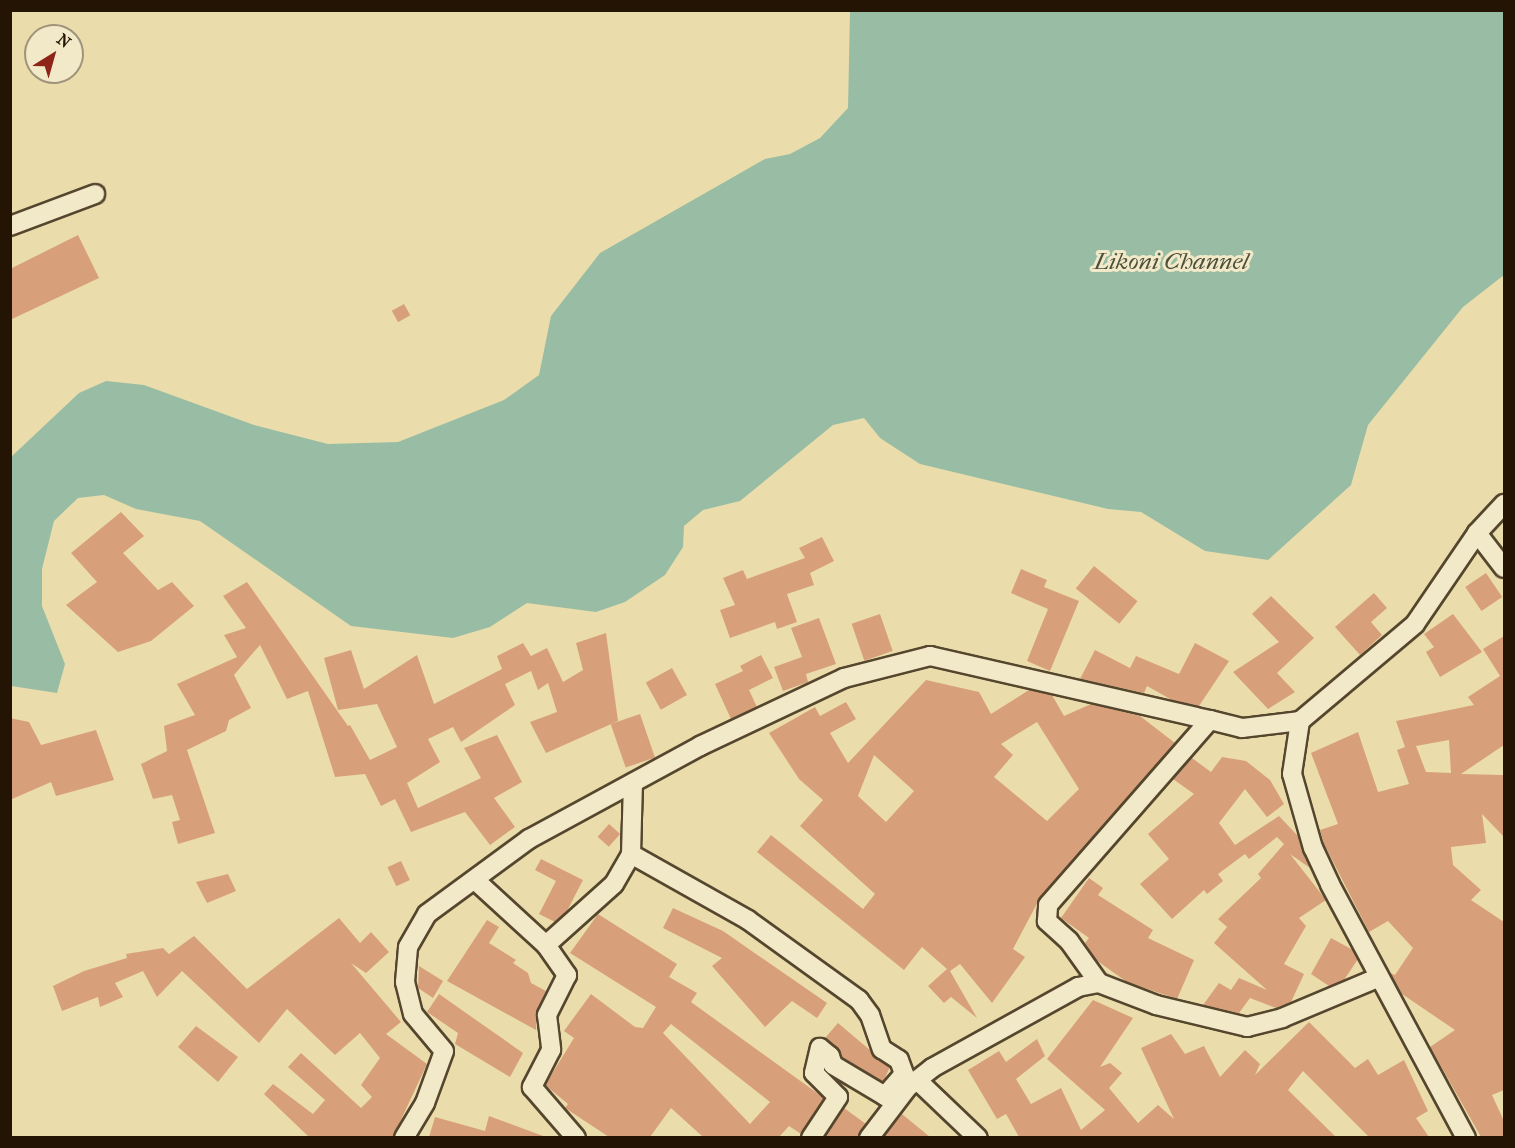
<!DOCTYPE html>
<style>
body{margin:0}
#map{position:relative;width:1515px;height:1148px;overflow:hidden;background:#ebddab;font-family:"IM FELL French Canon",serif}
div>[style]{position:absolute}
.water>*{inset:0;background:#99bda4}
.building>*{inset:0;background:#d8a07a;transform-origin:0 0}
.roads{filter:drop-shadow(2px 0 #55462e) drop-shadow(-2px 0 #55462e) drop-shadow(0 2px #55462e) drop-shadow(0 -2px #55462e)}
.street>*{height:18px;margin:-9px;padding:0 9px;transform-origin:9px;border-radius:9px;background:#f2e9c8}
span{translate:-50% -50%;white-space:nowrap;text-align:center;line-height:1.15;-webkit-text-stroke:6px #f2e9c8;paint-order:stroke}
.water-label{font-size:24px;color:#4c4f3c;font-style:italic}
.frame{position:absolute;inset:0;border:12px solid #231404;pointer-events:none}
.north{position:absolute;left:24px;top:24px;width:60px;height:60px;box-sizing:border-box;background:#f2e9c8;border:2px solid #9f947a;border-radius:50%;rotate:37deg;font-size:16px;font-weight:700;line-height:24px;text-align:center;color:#231404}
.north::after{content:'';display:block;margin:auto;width:21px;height:27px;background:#8f2418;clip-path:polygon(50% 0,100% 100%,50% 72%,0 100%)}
</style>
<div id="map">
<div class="water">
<div style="clip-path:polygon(850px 11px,1504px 11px,1504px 275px,1463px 307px,1368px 425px,1351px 485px,1268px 560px,1205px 551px,1141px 512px,1108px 509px,920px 464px,880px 438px,864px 418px,833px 425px,740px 501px,703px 510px,684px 526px,683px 547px,665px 575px,625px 602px,596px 612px,527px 603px,490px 627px,453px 638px,351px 626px,200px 521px,136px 509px,104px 495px,78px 498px,54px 521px,42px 569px,42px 606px,65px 664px,57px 693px,11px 686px,11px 457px,79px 393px,106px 381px,144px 385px,254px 425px,328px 444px,398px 442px,504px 400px,539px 375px,551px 316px,600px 253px,765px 159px,790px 154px,820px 138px,848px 108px)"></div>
</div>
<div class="building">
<div style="clip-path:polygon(78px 235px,99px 278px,10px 320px,10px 269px)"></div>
<div style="left:404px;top:304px;width:13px;height:14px;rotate:61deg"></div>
<div style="clip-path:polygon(121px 512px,144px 536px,123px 553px,158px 590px,172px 582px,194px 606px,151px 641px,118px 652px,66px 605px,97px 582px,71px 553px)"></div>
<div style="clip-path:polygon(822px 537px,834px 561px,810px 573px,814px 585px,787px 594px,797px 622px,777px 629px,775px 622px,730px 638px,720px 610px,735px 605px,723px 578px,743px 570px,747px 579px,805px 558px,799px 548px)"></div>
<div style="left:1094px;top:566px;width:56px;height:29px;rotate:39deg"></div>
<div style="clip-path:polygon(1021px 569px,1047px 580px,1044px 587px,1079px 601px,1050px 671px,1027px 661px,1048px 609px,1011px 593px)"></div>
<div style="left:1486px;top:573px;width:29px;height:25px;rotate:56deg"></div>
<div style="clip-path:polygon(247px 582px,348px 726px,350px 725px,370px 760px,397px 747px,377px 704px,338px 710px,324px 658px,351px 650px,364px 689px,417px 655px,434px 704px,502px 669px,497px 656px,523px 643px,531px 656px,547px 648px,563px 682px,583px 670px,576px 643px,606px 633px,618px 721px,546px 753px,530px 722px,557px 712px,548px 683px,538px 690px,531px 671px,505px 684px,515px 705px,461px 742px,453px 727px,428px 739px,440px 762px,407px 783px,418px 808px,481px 778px,464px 748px,497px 735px,522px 782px,494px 798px,515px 827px,490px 845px,465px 812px,411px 832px,395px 799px,381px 806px,365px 774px,335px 777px,308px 691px,287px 699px,260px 645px,234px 675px,251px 708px,229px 720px,226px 731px,187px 750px,215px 833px,178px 844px,172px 822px,180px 820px,172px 795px,153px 799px,141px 764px,167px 751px,164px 726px,195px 715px,177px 684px,237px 657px,224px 635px,246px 628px,223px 596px)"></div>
<div style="clip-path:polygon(1374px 593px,1387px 608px,1371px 622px,1382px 635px,1360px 655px,1335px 627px)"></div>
<div style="clip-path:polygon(1271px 596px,1314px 638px,1277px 673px,1295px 692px,1268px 709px,1233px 672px,1279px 642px,1252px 614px)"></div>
<div style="left:880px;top:614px;width:39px;height:30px;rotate:71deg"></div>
<div style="clip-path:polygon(1453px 614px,1482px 652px,1440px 677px,1426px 652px,1434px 647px,1424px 634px)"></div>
<div style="clip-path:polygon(819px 618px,836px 664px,806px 674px,808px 682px,783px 691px,774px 667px,802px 657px,791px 628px)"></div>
<div style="clip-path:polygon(evenodd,1504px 636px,1504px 745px,1461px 774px,1504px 775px,1504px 837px,1482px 814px,1486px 843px,1451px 847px,1453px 865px,1481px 890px,1471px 900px,1504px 922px,1504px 1090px,1492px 1095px,1504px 1121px,1504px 1137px,1481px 1137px,1430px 1047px,1455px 1030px,1402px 994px,1390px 973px,1395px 975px,1413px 948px,1388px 921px,1369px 932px,1324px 844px,1320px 830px,1338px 824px,1311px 753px,1358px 732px,1378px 792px,1409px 784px,1397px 750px,1405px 747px,1396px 721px,1474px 705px,1468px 697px,1500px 676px,1483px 649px,1504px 636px,1449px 740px,1451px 773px,1426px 772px,1416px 746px,1449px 740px)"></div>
<div style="clip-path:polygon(1195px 643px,1229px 661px,1199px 706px,1172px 700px,1147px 686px,1144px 693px,1080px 679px,1095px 650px,1130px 668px,1136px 656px,1179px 674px)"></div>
<div style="clip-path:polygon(761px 655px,773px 678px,749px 690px,757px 707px,731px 719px,715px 684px,743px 671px,740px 666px)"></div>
<div style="left:672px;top:668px;width:31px;height:30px;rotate:61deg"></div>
<div style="clip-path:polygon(evenodd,926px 680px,979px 692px,991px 714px,1029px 690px,1052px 695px,1064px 716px,1091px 704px,1140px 716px,1175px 743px,1040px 898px,1013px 949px,1025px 957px,992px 1003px,960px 964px,950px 971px,977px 1018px,951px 997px,944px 1003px,928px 986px,947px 969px,922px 947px,904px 970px,757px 852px,771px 835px,863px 909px,875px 894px,800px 826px,823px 800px,799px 779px,769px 733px,815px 707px,820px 716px,846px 702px,856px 719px,830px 733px,848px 763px,926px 680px,1037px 722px,1079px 789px,1047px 821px,994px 777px,1013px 755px,1001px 744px,1037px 722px,926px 680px,874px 755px,914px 791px,886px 822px,858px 796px,874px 755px)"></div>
<div style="left:640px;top:714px;width:46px;height:31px;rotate:71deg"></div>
<div style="clip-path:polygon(10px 718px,29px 722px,41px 745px,96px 730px,114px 780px,56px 796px,51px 782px,10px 800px)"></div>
<div style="clip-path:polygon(1222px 757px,1246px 761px,1270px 780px,1284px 804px,1267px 817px,1245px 789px,1219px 823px,1235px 845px,1279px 816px,1298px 836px,1310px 868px,1290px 854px,1326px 900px,1299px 918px,1306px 926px,1284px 964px,1304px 974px,1291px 1002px,1276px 1008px,1250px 998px,1239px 1013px,1203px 1005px,1219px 983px,1231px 990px,1239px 978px,1267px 990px,1214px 943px,1227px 927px,1218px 919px,1261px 878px,1258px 874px,1284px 844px,1277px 837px,1249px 859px,1245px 854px,1218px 874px,1223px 881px,1207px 894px,1204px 890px,1172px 919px,1140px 884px,1169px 859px,1148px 834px,1194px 794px,1173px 779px,1192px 758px,1211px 772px)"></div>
<div style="left:609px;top:824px;width:15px;height:17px;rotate:42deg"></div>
<div style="clip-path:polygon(541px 859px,583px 880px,567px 911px,555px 922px,539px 914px,556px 881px,535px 870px)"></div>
<div style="left:401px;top:861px;width:21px;height:15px;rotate:65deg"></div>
<div style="clip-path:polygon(228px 874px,236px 891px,207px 903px,196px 882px)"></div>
<div style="clip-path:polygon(1089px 878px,1103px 888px,1098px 895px,1153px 930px,1148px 938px,1194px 960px,1177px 999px,1127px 982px,1096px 960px,1085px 943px,1089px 938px,1061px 918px)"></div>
<div style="clip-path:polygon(673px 908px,723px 931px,827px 1003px,817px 1018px,792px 1001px,765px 1027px,712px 966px,722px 958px,663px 928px)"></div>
<div style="clip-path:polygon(evenodd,598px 914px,677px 964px,669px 977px,697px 993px,691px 1002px,824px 1098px,801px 1134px,789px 1126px,779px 1137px,703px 1137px,671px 1108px,650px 1137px,609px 1137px,565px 1108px,568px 1104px,545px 1085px,574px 1038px,564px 1031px,591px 994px,635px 1027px,643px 1028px,656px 1007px,570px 953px,598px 914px,671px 1024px,770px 1102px,750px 1124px,663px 1033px,671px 1024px)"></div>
<div style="clip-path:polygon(339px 918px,360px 943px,371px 932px,389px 952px,366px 973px,351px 963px,401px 1022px,386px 1034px,427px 1064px,393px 1137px,309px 1137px,264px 1094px,273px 1084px,313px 1114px,325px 1100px,288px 1067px,301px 1053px,361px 1108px,372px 1097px,361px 1085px,380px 1058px,360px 1033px,335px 1055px,287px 1009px,259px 1043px,182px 971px,157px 997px,143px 971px,115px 983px,123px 997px,100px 1007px,98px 997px,62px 1011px,53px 986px,84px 971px,127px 958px,126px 954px,163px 948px,169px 954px,194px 936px,247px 989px)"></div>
<div style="clip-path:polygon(487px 920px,499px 927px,489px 943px,516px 960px,513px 963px,528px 973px,531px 983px,546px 991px,537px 1011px,536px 1030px,447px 981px)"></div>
<div style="clip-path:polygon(1331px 938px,1353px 950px,1358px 959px,1344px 980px,1329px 986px,1311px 974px)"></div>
<div style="clip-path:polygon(419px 966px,443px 981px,433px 998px,418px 988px)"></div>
<div style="clip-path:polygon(439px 994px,523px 1053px,510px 1077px,455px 1044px,458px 1033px,427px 1012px)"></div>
<div style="clip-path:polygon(1093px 1000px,1133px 1018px,1100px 1067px,1110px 1063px,1122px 1073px,1109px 1088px,1138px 1123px,1158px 1105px,1174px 1119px,1141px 1048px,1171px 1034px,1185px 1054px,1204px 1046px,1220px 1077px,1245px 1050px,1260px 1064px,1255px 1075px,1309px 1022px,1355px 1068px,1368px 1059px,1378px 1075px,1404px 1060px,1428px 1111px,1416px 1118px,1429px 1137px,1369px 1137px,1303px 1071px,1288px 1090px,1336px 1137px,1019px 1137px,1006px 1114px,997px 1119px,968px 1070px,999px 1051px,1006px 1062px,1037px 1039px,1045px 1056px,1016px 1079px,1031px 1104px,1061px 1088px,1081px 1130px,1105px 1110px,1047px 1059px)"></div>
<div style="clip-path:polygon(838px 1023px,890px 1067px,883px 1082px,842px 1057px,825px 1038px)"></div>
<div style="clip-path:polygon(196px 1026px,238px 1057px,218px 1082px,178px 1047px)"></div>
<div style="clip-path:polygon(844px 1108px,866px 1124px,858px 1137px,825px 1137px)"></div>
<div style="clip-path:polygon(902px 1114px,930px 1137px,884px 1137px)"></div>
<div style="clip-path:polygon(489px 1116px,546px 1137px,429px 1137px,435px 1117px,485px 1131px)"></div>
</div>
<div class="roads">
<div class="street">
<div style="left:10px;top:226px;width:91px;rotate:-20.6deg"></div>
<div style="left:1477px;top:533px;width:44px;rotate:52.4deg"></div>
<div style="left:631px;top:854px;width:134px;rotate:29.4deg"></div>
<div style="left:748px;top:920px;width:137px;rotate:35.8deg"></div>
<div style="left:859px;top:1000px;width:19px;rotate:54deg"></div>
<div style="left:870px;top:1015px;width:36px;rotate:71deg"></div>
<div style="left:882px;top:1049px;width:20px;rotate:33deg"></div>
<div style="left:899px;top:1060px;width:15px;rotate:70deg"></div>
<div style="left:904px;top:1074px;width:29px;rotate:131deg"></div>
<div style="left:475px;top:880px;width:96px;rotate:42.5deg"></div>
<div style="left:546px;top:945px;width:91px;rotate:-41.9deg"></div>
<div style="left:614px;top:884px;width:34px;rotate:-60deg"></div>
<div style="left:631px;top:854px;width:71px;rotate:-88.4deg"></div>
<div style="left:546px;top:945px;width:37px;rotate:55deg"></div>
<div style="left:567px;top:975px;width:45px;rotate:116.6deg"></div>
<div style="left:547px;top:1015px;width:35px;rotate:83deg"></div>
<div style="left:551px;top:1050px;width:42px;rotate:117.2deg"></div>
<div style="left:532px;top:1087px;width:67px;rotate:49.2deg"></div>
<div style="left:1099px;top:983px;width:52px;rotate:-125.5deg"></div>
<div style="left:1069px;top:941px;width:30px;rotate:-138deg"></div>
<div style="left:1047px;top:921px;width:16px;rotate:-86deg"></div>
<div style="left:1048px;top:905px;width:246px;rotate:-48.8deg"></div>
<div style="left:1210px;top:720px;width:33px;rotate:14deg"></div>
<div style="left:1242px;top:728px;width:58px;rotate:-6.9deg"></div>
<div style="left:917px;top:1080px;width:84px;rotate:43.6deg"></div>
<div style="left:404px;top:1138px;width:41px;rotate:-59deg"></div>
<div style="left:425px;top:1103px;width:55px;rotate:-69.9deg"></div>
<div style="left:444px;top:1051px;width:48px;rotate:-130deg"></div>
<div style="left:413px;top:1014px;width:33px;rotate:-104deg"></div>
<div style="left:405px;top:982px;width:35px;rotate:-85deg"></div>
<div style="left:408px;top:947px;width:38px;rotate:-60deg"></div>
<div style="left:427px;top:914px;width:127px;rotate:-36.3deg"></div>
<div style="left:529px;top:839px;width:195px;rotate:-28.5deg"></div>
<div style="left:700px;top:746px;width:159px;rotate:-25.3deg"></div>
<div style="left:844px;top:678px;width:89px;rotate:-14.3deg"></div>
<div style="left:930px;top:656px;width:287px;rotate:12.9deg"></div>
<div style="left:811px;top:1138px;width:49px;rotate:-56.6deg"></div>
<div style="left:838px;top:1097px;width:34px;rotate:-135deg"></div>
<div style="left:814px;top:1073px;width:26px;rotate:-77deg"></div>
<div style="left:820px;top:1048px;width:13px;rotate:39deg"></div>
<div style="left:830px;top:1056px;width:9px;rotate:72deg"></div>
<div style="left:833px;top:1065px;width:61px;rotate:30.8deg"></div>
<div style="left:885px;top:1096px;width:12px;rotate:5deg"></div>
<div style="left:869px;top:1138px;width:64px;rotate:-52.6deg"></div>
<div style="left:908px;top:1087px;width:31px;rotate:-38deg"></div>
<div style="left:932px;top:1068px;width:167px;rotate:-29deg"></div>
<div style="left:1078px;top:987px;width:21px;rotate:-11deg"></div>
<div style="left:1099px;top:983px;width:61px;rotate:21.1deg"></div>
<div style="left:1156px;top:1005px;width:94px;rotate:13.6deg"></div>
<div style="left:1247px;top:1027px;width:36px;rotate:-14deg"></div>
<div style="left:1282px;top:1018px;width:103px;rotate:-22.8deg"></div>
<div style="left:1466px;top:1138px;width:288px;rotate:-118.2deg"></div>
<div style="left:1330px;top:884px;width:40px;rotate:-115deg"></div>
<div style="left:1313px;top:848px;width:77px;rotate:-105.8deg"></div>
<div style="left:1292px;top:774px;width:54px;rotate:-81.4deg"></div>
<div style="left:1300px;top:721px;width:150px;rotate:-40.1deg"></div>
<div style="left:1415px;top:624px;width:110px;rotate:-55.7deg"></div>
<div style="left:1477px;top:533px;width:40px;rotate:-47deg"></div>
</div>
</div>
<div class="water-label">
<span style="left:1171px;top:262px">Likoni Channel</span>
</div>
<div class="frame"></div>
<div class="north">N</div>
</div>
